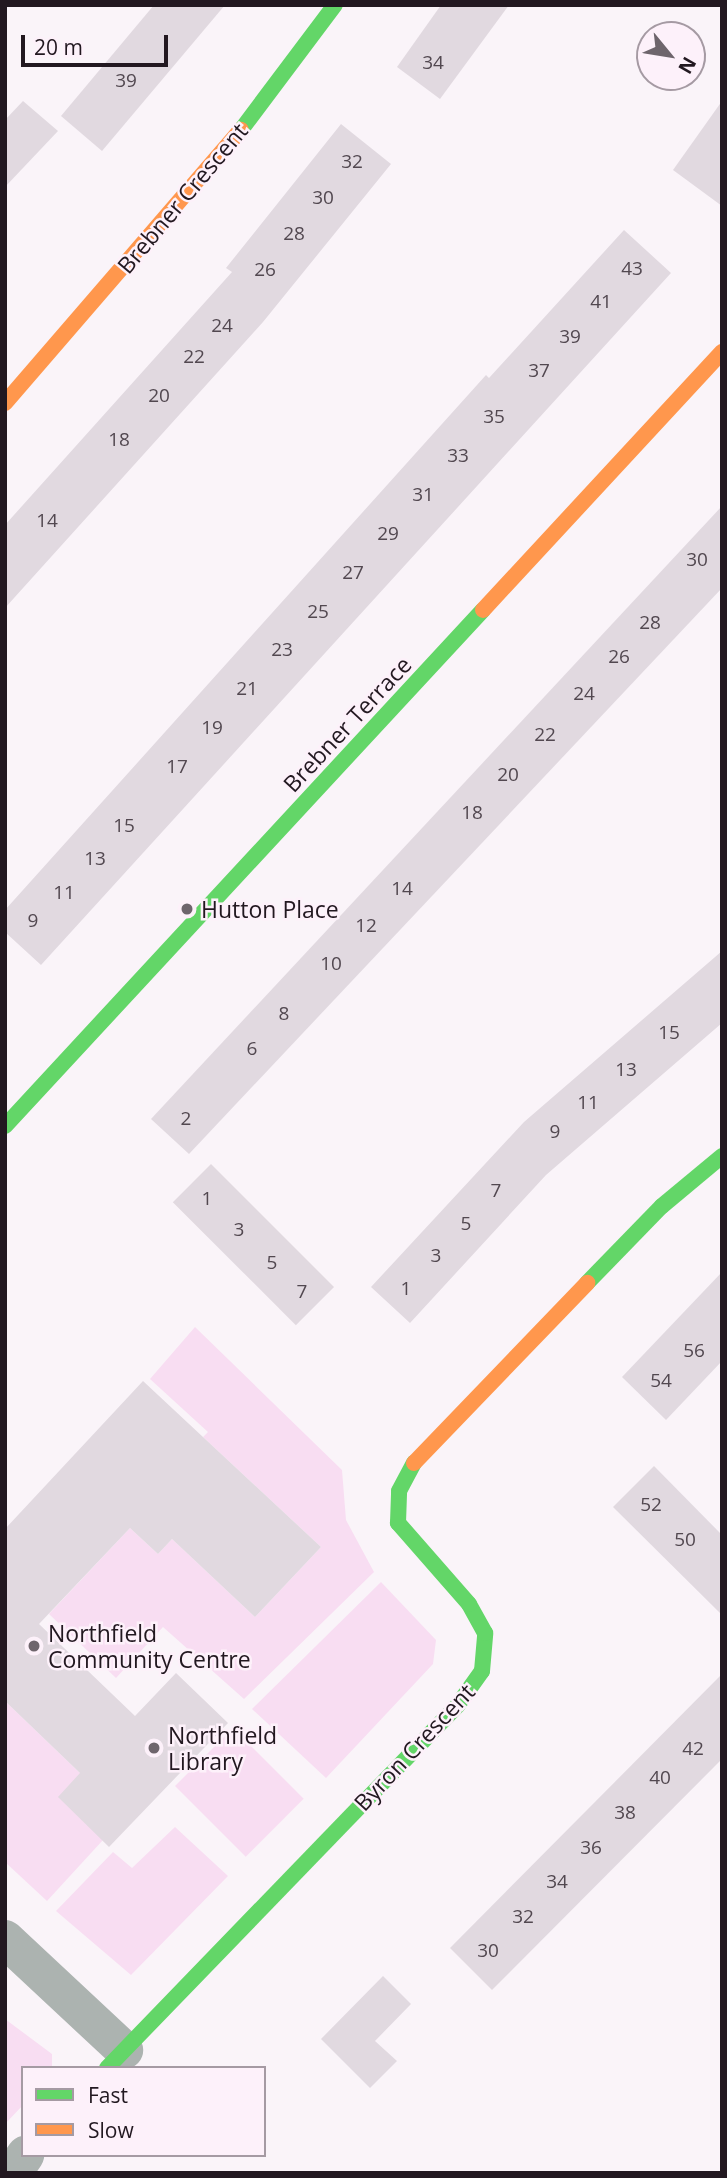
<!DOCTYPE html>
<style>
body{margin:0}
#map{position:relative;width:727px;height:2178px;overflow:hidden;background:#faf4f9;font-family:"Open Sans",sans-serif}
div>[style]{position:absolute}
.green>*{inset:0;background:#f8ddf2;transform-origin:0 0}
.building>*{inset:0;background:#e1d9e0;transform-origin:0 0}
.street>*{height:38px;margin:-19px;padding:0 19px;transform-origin:19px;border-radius:19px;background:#acb3b0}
.fast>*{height:16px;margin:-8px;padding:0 8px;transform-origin:8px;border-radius:8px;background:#63d668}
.slow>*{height:16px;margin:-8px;padding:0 8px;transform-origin:8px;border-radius:8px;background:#ff974d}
.dots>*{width:19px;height:19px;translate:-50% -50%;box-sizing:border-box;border:4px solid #fdf1fa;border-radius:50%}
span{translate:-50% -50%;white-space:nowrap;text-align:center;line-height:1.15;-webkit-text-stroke:5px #fdf1fa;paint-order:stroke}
.number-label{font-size:19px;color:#524850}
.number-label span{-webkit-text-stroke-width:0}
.street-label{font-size:23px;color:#221820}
.poi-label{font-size:23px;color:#221820}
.left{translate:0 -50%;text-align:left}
.frame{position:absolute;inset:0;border:7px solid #221820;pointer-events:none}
.legend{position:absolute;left:21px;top:2066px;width:245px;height:91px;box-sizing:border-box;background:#fdf1fa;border:2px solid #a59aa3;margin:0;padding:9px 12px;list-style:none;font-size:21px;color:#221820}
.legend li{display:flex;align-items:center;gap:14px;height:35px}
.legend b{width:35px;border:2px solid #a59aa3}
.north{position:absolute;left:636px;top:21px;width:70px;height:70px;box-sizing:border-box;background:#fdf1fa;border:2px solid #a59aa3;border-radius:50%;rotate:120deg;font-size:19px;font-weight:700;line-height:28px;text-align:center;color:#221820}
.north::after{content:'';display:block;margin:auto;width:24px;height:32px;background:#6e656c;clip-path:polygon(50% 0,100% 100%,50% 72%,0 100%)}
.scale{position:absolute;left:21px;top:35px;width:147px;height:32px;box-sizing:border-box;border:4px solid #221820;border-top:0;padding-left:9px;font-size:21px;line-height:24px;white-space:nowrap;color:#221820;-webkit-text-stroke:5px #fdf1fa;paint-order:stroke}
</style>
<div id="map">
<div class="green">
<div style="clip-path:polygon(195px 1327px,342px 1470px,346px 1520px,374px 1572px,244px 1699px,163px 1627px,116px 1678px,49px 1614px,130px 1528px,158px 1554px,172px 1539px,255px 1617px,321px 1547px,203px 1437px,208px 1432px,150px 1379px)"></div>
<div style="clip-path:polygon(381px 1582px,436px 1640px,433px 1664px,326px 1778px,252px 1709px)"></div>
<div style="clip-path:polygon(5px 1701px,80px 1773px,103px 1840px,47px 1901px,5px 1862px)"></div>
<div style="left:233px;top:1728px;width:100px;height:82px;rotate:45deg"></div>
<div style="clip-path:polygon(175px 1827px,228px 1876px,131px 1975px,56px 1911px,113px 1852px,132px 1868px)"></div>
<div style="clip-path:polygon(5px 2019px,52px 2054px,52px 2068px,23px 2068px,23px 2105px,5px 2124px)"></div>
</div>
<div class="building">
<div style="clip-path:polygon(154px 5px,225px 5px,102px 151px,61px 116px)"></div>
<div style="clip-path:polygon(441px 5px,509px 5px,440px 99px,397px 67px)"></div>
<div style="clip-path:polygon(23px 101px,58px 131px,5px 187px,5px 120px)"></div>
<div style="clip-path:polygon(722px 101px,722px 206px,673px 170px)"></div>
<div style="clip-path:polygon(341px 124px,391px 164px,263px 322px,5px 608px,5px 525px,232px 272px,226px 268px)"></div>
<div style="clip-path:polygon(624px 230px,671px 273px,41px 965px,5px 932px,5px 910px,486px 375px,489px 378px)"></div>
<div style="clip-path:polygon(722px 506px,722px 588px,189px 1154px,151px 1119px)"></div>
<div style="clip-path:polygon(722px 951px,722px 1023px,546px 1175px,410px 1323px,371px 1287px,524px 1122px)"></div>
<div style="left:211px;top:1164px;width:174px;height:54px;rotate:45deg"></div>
<div style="clip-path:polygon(722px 1272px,722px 1361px,666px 1420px,622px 1377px)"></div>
<div style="clip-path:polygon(143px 1381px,321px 1547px,255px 1617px,172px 1539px,158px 1554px,130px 1528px,39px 1624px,135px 1716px,176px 1673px,228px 1723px,109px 1847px,58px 1797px,80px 1773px,5px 1701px,5px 1529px)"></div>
<div style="clip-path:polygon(654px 1466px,722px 1535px,722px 1615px,613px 1507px)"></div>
<div style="clip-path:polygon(722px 1674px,722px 1759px,492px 1990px,450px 1948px)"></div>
<div style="clip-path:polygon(383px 1976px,411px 2004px,375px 2041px,397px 2061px,370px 2088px,321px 2039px)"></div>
</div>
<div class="street">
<div style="left:5px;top:1939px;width:163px;rotate:43deg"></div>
<div style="left:13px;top:2173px;width:22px;rotate:-56deg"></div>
</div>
<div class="fast">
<div style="left:241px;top:130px;width:156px;rotate:-53.1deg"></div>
<div style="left:5px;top:1126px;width:703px;rotate:-47.19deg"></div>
<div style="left:587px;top:1283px;width:107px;rotate:-45.8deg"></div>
<div style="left:662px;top:1206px;width:78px;rotate:-39.8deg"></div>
<div style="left:107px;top:2068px;width:504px;rotate:-45.97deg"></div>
<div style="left:457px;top:1706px;width:43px;rotate:-54.5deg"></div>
<div style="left:482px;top:1671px;width:38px;rotate:-85deg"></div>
<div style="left:485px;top:1633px;width:33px;rotate:-119deg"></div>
<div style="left:469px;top:1604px;width:108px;rotate:-131.2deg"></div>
<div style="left:398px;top:1523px;width:32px;rotate:-88deg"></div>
<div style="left:399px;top:1491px;width:32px;rotate:-62deg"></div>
</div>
<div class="slow">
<div style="left:5px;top:403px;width:361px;rotate:-49.2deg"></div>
<div style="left:483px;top:610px;width:352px;rotate:-47.2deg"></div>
<div style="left:414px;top:1463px;width:250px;rotate:-46.1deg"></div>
</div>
<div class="dots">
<div style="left:187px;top:909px;background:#6e656c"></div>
<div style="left:34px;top:1646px;background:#6e656c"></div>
<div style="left:154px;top:1748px;background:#6e656c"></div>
</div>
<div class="number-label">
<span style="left:433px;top:63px">34</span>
<span style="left:126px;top:81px">39</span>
<span style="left:352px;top:162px">32</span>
<span style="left:323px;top:198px">30</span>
<span style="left:294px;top:234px">28</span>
<span style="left:632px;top:269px">43</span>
<span style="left:265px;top:270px">26</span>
<span style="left:601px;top:302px">41</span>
<span style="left:222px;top:326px">24</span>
<span style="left:570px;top:337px">39</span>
<span style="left:194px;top:357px">22</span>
<span style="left:539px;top:371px">37</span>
<span style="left:159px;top:396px">20</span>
<span style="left:494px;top:417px">35</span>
<span style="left:119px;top:440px">18</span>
<span style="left:458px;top:456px">33</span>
<span style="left:423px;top:495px">31</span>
<span style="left:47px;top:521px">14</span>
<span style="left:388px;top:534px">29</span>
<span style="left:697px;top:560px">30</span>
<span style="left:353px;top:573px">27</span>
<span style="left:318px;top:612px">25</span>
<span style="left:650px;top:623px">28</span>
<span style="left:282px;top:650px">23</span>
<span style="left:619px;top:657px">26</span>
<span style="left:247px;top:689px">21</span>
<span style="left:584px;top:694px">24</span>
<span style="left:212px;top:728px">19</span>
<span style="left:545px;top:735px">22</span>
<span style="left:177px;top:767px">17</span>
<span style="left:508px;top:775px">20</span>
<span style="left:472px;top:813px">18</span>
<span style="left:124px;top:826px">15</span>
<span style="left:95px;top:859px">13</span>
<span style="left:402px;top:889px">14</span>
<span style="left:64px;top:893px">11</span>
<span style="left:33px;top:921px">9</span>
<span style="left:366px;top:926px">12</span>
<span style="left:331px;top:964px">10</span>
<span style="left:284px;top:1014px">8</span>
<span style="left:669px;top:1033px">15</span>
<span style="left:252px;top:1049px">6</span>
<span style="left:626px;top:1070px">13</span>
<span style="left:588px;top:1103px">11</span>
<span style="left:186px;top:1119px">2</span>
<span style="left:555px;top:1132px">9</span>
<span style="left:496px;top:1191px">7</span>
<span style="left:207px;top:1199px">1</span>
<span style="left:466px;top:1224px">5</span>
<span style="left:239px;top:1230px">3</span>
<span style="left:436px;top:1256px">3</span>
<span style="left:272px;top:1263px">5</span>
<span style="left:406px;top:1289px">1</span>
<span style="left:302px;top:1292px">7</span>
<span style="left:694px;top:1351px">56</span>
<span style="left:661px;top:1381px">54</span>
<span style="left:651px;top:1505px">52</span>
<span style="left:685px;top:1540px">50</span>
<span style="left:693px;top:1749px">42</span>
<span style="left:660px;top:1778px">40</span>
<span style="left:625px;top:1813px">38</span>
<span style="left:591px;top:1848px">36</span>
<span style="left:557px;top:1882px">34</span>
<span style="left:523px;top:1917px">32</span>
<span style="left:488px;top:1951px">30</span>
</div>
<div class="street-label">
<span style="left:182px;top:198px;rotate:-50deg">Brebner Crescent</span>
<span style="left:347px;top:724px;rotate:-47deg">Brebner Terrace</span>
<span style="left:414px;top:1747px;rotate:-47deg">Byron Crescent</span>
</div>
<div class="poi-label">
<span class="left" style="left:201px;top:909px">Hutton Place</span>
<span class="left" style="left:48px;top:1646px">Northfield<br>Community Centre</span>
<span class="left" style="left:168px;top:1748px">Northfield<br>Library</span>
</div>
<div class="frame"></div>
<ul class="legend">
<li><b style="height:9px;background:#63d668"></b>Fast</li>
<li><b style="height:9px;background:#ff974d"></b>Slow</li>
</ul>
<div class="north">N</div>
<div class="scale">20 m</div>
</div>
